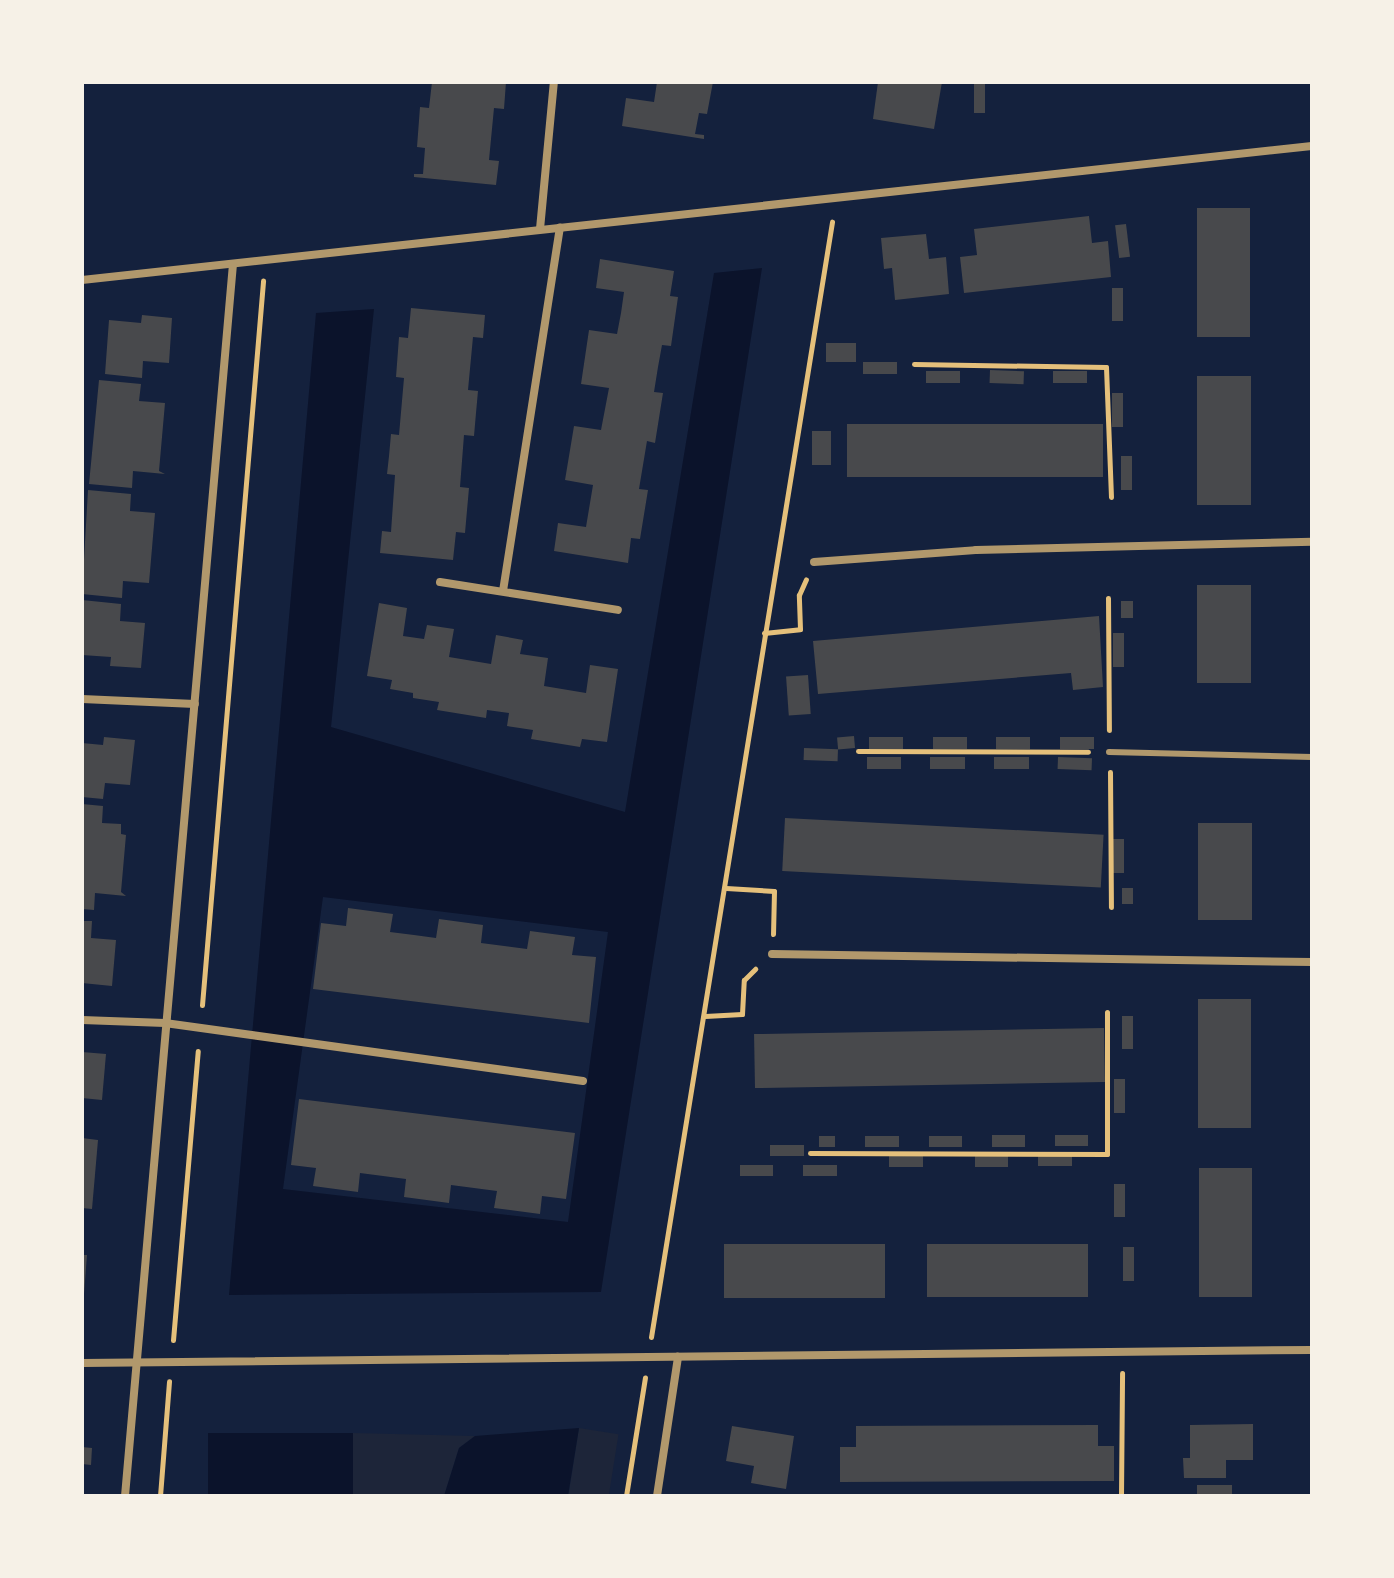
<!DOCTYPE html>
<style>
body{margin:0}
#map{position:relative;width:1394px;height:1578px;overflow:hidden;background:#14213d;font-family:Montserrat,sans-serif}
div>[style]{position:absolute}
.green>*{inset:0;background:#1d2539;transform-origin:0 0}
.water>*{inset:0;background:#0b132b;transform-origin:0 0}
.building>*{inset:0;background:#48494c;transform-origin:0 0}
.path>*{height:5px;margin:-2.5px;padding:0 2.5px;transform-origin:2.5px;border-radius:2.5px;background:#e5c07b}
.service>*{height:6px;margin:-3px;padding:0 3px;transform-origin:3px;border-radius:3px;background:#b1986c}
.minor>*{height:8px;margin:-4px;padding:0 4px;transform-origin:4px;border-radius:4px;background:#b1986c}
span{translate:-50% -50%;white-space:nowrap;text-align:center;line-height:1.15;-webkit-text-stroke:6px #f6f1e7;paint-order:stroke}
.frame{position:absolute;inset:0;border:84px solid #f6f1e7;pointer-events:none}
</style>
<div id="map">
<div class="green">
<div style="left:579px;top:1428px;width:40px;height:69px;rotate:9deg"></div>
<div style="clip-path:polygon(353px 1433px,475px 1436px,459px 1448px,444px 1496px,353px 1496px)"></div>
</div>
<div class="water">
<div style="clip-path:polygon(evenodd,762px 268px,601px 1292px,229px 1295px,316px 313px,374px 309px,331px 727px,625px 812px,714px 273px,762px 268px,323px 897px,608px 932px,568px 1222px,283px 1189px,323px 897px)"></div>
<div style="clip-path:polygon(579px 1428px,568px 1496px,444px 1496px,459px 1448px,475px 1436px)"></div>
<div style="left:353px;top:1433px;width:63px;height:145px;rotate:90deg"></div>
</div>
<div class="building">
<div style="clip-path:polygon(432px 82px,506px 82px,504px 109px,494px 108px,489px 160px,499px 161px,496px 185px,414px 177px,414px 174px,423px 174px,425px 148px,417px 147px,420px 107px,429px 108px)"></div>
<div style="clip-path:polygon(657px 82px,713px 82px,707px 114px,699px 113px,695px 134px,704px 135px,704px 139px,622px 126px,626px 98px,654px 102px)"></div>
<div style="clip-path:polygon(878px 82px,942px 82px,934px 129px,873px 119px)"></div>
<div style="left:974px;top:82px;width:11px;height:31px"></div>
<div style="left:1197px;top:208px;width:53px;height:129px"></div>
<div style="clip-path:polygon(1089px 216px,1092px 243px,1108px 241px,1111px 277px,964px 293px,960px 257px,977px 255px,974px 229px)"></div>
<div style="left:1126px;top:224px;width:33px;height:11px;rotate:83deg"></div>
<div style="clip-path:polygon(926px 234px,929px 259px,946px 257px,949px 294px,895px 300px,892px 268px,884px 269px,881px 238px)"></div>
<div style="clip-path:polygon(600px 259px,674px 271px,670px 296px,678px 297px,671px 346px,662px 345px,658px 367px,654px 392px,663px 393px,655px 443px,647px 441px,639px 489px,648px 490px,640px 539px,631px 538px,628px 563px,554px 551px,558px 523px,586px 527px,593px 485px,565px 480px,574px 426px,601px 430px,609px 388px,581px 384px,589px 330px,617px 334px,621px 313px,624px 292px,596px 288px)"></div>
<div style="left:1112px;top:288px;width:11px;height:33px"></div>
<div style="clip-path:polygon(411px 308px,485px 315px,483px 338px,473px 337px,468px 390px,478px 391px,476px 413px,474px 436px,464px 435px,460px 487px,469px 488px,465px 533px,456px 532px,453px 560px,380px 553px,382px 531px,391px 532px,395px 475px,387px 474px,389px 456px,391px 434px,399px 435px,404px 378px,396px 377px,399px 337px,408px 338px)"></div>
<div style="clip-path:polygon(142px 315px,172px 318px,169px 363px,143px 361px,142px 378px,105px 374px,109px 320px,141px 323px)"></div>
<div style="left:826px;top:343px;width:30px;height:19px"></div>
<div style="left:863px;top:362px;width:34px;height:12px"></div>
<div style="left:990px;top:370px;width:34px;height:13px;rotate:2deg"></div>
<div style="left:926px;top:371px;width:34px;height:12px"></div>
<div style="left:1053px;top:371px;width:34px;height:12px"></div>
<div style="left:1251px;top:376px;width:129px;height:54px;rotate:90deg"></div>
<div style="clip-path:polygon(99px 380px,141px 384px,139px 401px,165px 403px,159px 471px,165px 474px,133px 471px,132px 488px,89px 484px)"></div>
<div style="left:1112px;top:393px;width:11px;height:34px"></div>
<div style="left:1103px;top:424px;width:53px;height:256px;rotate:90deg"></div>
<div style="left:812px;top:431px;width:19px;height:34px"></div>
<div style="left:1121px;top:456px;width:11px;height:34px"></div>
<div style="clip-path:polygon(88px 490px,131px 494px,130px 511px,155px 513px,149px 583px,123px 581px,122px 598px,82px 594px)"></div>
<div style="left:1197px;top:585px;width:54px;height:98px"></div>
<div style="clip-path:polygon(82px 600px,121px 604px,120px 621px,145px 623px,141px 668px,110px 666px,111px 657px,82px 655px)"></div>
<div style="left:1121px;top:601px;width:12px;height:17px"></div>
<div style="clip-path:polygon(379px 603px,407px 608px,403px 636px,424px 639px,427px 625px,454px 629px,449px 657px,491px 664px,496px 635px,523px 640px,520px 654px,548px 658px,544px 686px,586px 693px,590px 665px,618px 669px,607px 742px,582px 739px,580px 747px,531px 739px,533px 730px,507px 726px,509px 713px,487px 710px,486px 718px,437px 710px,439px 702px,413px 698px,413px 693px,390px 689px,392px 680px,367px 676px)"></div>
<div style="clip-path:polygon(1099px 616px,1103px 687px,1073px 690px,1071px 673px,818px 694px,813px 641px)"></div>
<div style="left:1113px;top:633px;width:11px;height:34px"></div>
<div style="left:808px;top:675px;width:39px;height:22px;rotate:86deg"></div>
<div style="left:854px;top:736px;width:12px;height:17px;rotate:85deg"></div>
<div style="clip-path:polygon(104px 737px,135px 740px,130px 785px,105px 783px,103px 799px,82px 797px,82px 743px,103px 745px)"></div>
<div style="left:869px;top:737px;width:34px;height:12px"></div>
<div style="left:933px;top:737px;width:34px;height:12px"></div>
<div style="left:996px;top:737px;width:34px;height:12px"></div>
<div style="left:1060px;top:737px;width:34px;height:12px"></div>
<div style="left:804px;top:748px;width:34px;height:12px;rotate:2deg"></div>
<div style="left:867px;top:757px;width:34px;height:12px"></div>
<div style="left:930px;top:757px;width:35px;height:12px"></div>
<div style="left:994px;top:757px;width:35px;height:12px"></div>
<div style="left:1058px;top:757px;width:34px;height:12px;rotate:2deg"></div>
<div style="clip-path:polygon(82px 804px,103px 806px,102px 823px,121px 824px,121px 834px,126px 835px,121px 892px,126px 896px,95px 893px,94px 910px,82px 909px)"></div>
<div style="left:785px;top:818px;width:319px;height:53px;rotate:3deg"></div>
<div style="left:1198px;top:823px;width:54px;height:97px"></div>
<div style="left:1113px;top:839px;width:11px;height:34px"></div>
<div style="left:1122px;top:888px;width:11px;height:16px"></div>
<div style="clip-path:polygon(348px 908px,393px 914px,390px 932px,414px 935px,436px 938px,439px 919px,483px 925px,481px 943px,527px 949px,530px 931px,575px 937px,572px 955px,596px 957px,589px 1023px,313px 989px,321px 923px,346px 926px)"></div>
<div style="clip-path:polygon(82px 921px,92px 921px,91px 938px,116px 940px,112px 986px,82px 983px)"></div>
<div style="left:1251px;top:999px;width:129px;height:53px;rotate:90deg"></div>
<div style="left:1122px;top:1016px;width:11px;height:33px"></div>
<div style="left:1104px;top:1028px;width:54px;height:350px;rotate:89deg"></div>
<div style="clip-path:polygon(82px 1052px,106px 1054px,102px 1100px,82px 1098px)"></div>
<div style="left:1114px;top:1079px;width:11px;height:34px"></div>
<div style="clip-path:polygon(299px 1099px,575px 1133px,566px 1199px,542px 1196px,540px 1214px,494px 1208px,497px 1191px,451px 1185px,449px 1203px,404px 1197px,406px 1179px,360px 1173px,358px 1192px,313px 1186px,316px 1168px,291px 1165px)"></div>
<div style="left:992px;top:1135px;width:33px;height:12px"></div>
<div style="left:1055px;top:1135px;width:33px;height:11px"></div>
<div style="left:819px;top:1136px;width:16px;height:11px"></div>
<div style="left:865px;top:1136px;width:34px;height:11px"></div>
<div style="left:929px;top:1136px;width:33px;height:11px"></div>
<div style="clip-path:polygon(82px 1138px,98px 1140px,92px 1209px,82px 1208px)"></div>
<div style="left:770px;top:1145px;width:34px;height:11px"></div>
<div style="left:975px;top:1155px;width:33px;height:12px"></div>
<div style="left:1038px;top:1155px;width:34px;height:11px"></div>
<div style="left:889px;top:1156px;width:34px;height:11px"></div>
<div style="left:740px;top:1165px;width:33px;height:11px"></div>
<div style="left:803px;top:1165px;width:34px;height:11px"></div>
<div style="left:1199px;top:1168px;width:53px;height:129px"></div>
<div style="left:1114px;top:1184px;width:11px;height:33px"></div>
<div style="left:885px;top:1244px;width:54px;height:161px;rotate:90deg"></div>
<div style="left:927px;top:1244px;width:161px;height:53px"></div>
<div style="left:1123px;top:1247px;width:11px;height:34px"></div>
<div style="clip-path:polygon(82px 1255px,87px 1255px,84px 1294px,82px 1294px)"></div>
<div style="clip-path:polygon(1253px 1424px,1253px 1460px,1226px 1460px,1226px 1478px,1184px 1478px,1183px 1458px,1190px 1458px,1190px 1425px)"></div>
<div style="clip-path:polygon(1098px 1425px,1098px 1446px,1114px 1446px,1114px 1481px,840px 1482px,840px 1447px,856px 1447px,856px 1426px)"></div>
<div style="clip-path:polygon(732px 1426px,794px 1436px,786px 1489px,751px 1483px,754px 1466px,726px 1461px)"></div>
<div style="clip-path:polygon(82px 1447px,92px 1448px,91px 1465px,82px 1464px)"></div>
<div style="left:1232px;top:1485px;width:11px;height:35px;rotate:90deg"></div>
</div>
<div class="path">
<div style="left:914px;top:364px;width:192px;rotate:0.9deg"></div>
<div style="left:1106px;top:367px;width:130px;rotate:87.8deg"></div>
<div style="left:1108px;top:598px;width:132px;rotate:89.6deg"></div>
<div style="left:764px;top:633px;width:36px;rotate:-6deg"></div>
<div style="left:800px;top:629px;width:34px;rotate:-92deg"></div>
<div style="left:799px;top:595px;width:17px;rotate:-66deg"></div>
<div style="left:858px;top:751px;width:230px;rotate:0.2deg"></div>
<div style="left:1110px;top:772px;width:135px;rotate:89.6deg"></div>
<div style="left:726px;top:888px;width:48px;rotate:3.6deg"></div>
<div style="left:774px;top:891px;width:43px;rotate:91.3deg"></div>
<div style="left:202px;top:1005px;width:727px;rotate:-85.18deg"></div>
<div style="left:705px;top:1016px;width:37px;rotate:-3deg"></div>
<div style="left:742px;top:1014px;width:34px;rotate:-87deg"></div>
<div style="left:744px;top:980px;width:16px;rotate:-45deg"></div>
<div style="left:810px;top:1153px;width:297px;rotate:0.2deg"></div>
<div style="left:1107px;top:1154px;width:142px;rotate:-90deg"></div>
<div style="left:651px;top:1337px;width:1130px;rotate:-80.78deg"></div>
<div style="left:173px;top:1340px;width:290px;rotate:-85.1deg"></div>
<div style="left:160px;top:1496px;width:115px;rotate:-85.5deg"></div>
<div style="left:626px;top:1496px;width:120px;rotate:-80.9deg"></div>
<div style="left:1121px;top:1496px;width:123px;rotate:-89.5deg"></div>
</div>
<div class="service">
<div style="left:1109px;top:752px;width:203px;rotate:1.4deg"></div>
</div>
<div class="minor">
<div style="left:540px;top:229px;width:148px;rotate:-84.6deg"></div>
<div style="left:82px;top:280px;width:1237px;rotate:-6.22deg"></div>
<div style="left:814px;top:562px;width:162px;rotate:-4.2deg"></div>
<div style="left:976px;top:550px;width:336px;rotate:-1.4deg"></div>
<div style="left:440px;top:582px;width:180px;rotate:8.9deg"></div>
<div style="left:503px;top:591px;width:368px;rotate:-81.1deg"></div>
<div style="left:82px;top:699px;width:113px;rotate:2.5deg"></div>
<div style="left:772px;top:954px;width:540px;rotate:0.85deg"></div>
<div style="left:82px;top:1020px;width:83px;rotate:2.1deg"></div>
<div style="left:165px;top:1023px;width:422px;rotate:7.9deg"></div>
<div style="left:82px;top:1363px;width:1230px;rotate:-0.61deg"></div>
<div style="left:125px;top:1496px;width:1236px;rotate:-84.99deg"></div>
<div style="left:657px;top:1496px;width:141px;rotate:-81.4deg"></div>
</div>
<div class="frame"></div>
</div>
